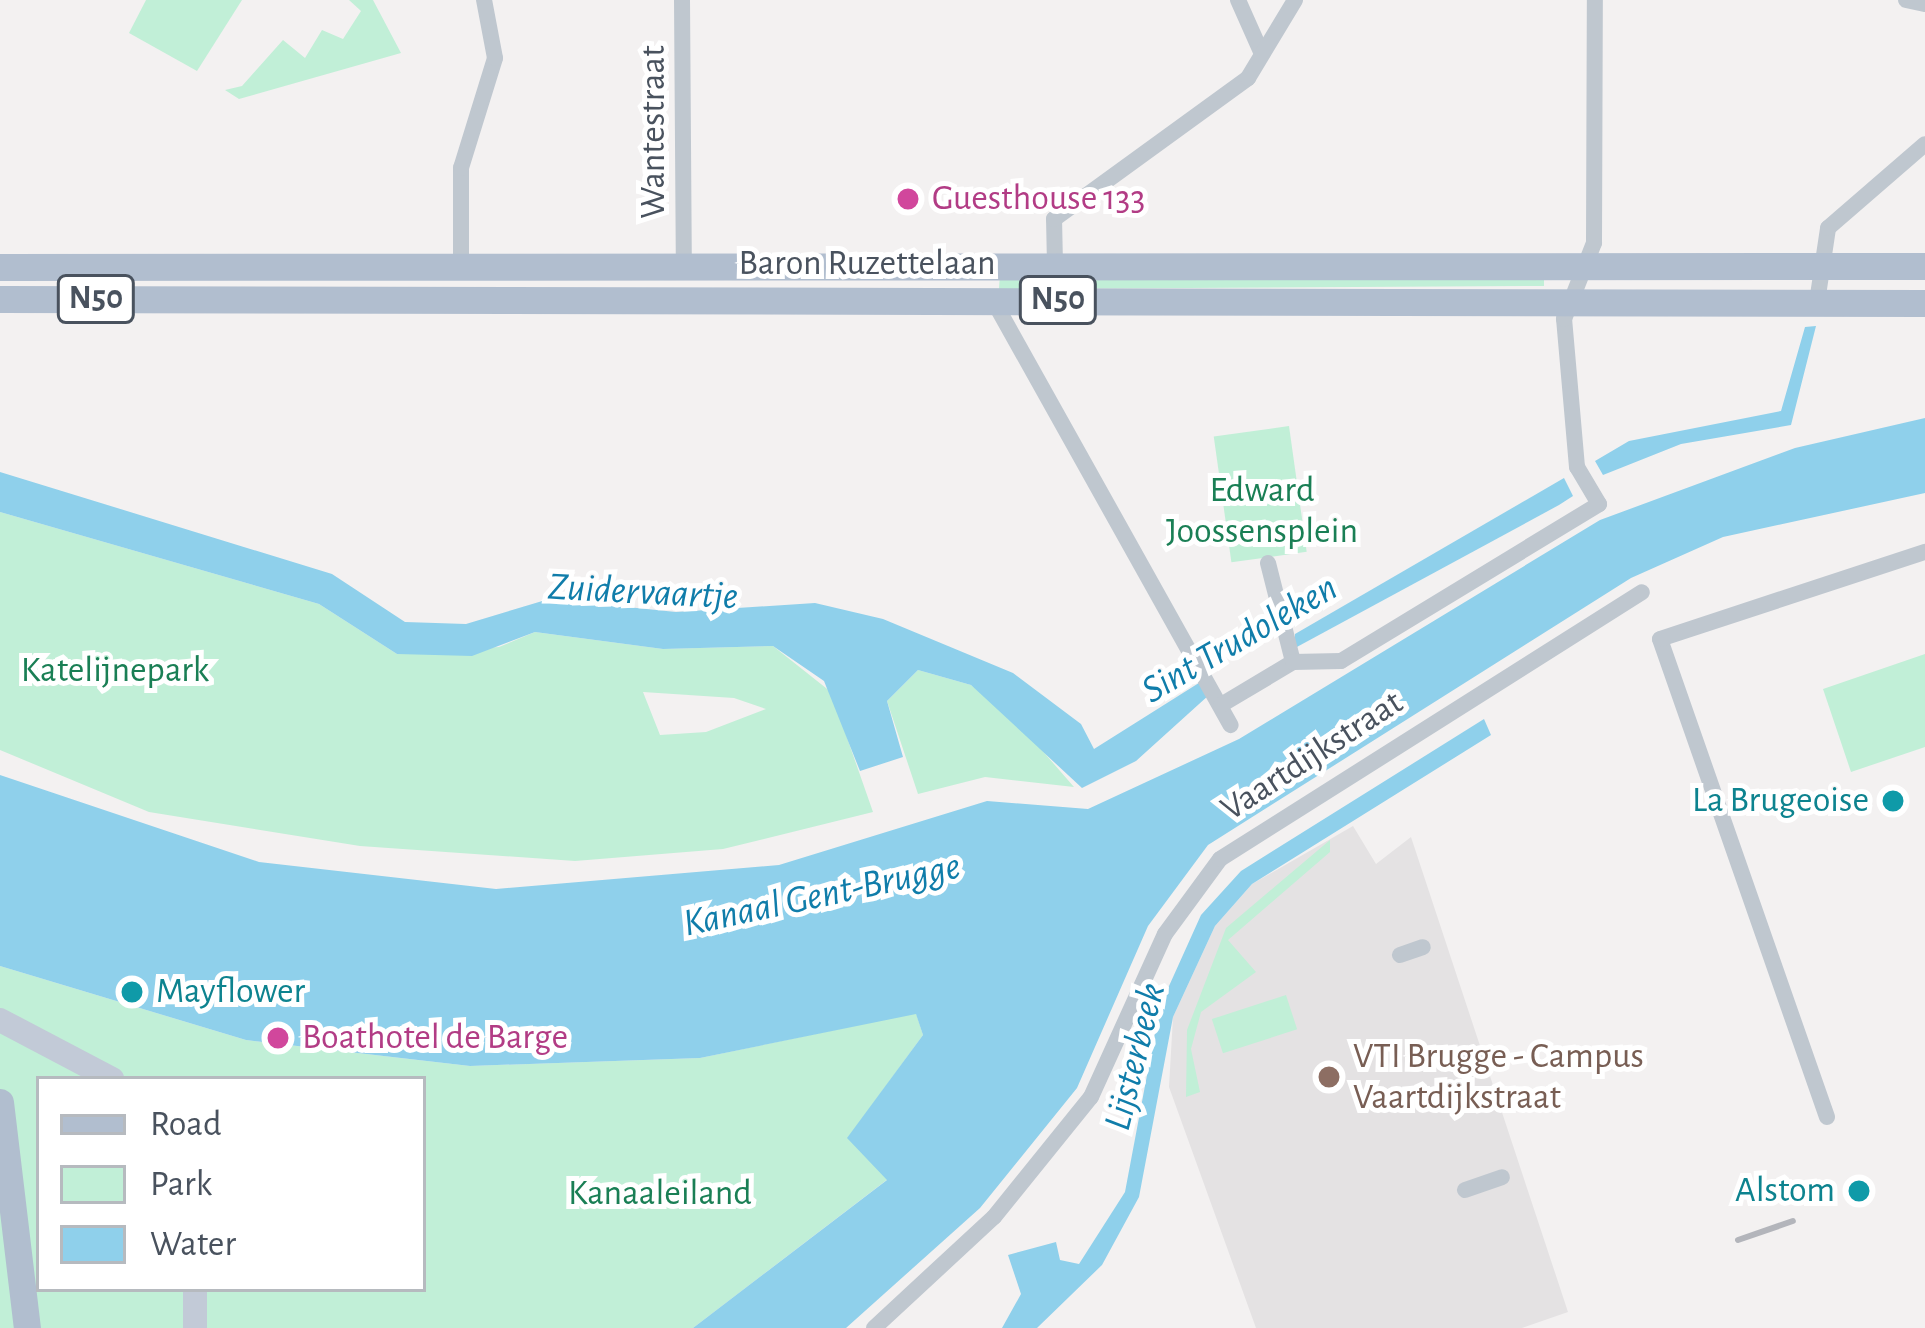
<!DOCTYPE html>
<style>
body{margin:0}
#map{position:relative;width:1925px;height:1328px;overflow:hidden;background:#f3f1f1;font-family:"Alegreya Sans",sans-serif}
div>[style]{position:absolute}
.education>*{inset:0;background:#e4e2e3}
.green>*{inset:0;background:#c1efd7;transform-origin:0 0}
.water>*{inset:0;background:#8fd0eb}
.street>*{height:16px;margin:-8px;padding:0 8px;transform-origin:8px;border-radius:8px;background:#bfc7cf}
.secondary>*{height:24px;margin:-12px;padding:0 12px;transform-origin:12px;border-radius:12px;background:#c2cad7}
.primary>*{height:27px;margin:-13.5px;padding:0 13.5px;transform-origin:13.5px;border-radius:13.5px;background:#b1becf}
.rail>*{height:6px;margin:-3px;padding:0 3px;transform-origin:3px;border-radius:3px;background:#b3b5bb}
.dots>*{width:33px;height:33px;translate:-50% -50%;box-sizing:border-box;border:6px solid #fff;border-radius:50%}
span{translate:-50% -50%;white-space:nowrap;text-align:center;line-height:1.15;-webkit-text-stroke:10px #fff;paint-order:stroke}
.shield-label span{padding:3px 9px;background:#fff;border:3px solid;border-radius:9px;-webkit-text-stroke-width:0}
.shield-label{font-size:33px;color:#49525e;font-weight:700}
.street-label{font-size:36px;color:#49525e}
.hotel-label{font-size:36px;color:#b23c85}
.left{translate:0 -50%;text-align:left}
.park-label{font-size:36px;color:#1a7f55}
.culture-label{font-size:36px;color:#0d838f}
.right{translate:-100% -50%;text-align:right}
.education-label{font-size:36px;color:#785e54}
.water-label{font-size:39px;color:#107daa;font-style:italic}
.legend{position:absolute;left:36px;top:1076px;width:390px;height:216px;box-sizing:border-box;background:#fff;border:3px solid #b6babf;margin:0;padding:15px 21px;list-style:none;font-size:36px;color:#49525e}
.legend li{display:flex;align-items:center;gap:24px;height:60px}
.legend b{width:60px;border:3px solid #b6babf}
</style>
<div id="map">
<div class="education">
<div style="clip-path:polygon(1353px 826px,1376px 864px,1411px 837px,1568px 1312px,1522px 1328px,1256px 1328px,1169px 1087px,1173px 1017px,1215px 926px,1252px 884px)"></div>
</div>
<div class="green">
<div style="clip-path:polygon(146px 0,242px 0,197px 71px,129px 33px)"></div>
<div style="clip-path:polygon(349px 0,373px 0,401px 53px,239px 99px,225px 90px,242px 86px,283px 40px,305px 58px,322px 30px,343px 39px,361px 11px)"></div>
<div style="clip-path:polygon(1000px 274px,1544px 279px,1544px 286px,999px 289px)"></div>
<div style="left:1289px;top:426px;width:127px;height:76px;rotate:82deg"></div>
<div style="clip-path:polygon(evenodd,0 512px,319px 604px,397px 654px,499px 647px,535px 632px,663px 649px,773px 646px,831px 692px,873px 812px,723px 849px,575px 861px,360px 846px,149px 812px,0 750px,0 512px,643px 692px,734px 698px,766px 709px,706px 732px,660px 735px,643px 692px)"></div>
<div style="clip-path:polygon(1925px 654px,1925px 747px,1851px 772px,1823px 689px)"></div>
<div style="clip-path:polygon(918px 670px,971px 685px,1013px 717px,1074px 787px,985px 777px,918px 794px,887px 701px)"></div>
<div style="clip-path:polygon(1330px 840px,1330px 852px,1228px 940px,1256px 972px,1201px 1012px,1191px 1049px,1200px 1092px,1186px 1097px,1187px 1030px,1226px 928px)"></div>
<div style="clip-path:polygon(evenodd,0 966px,246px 1040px,470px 1066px,700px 1058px,916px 1013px,923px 1035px,848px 1138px,888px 1179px,693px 1328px,0 1328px,0 966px,39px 1079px,423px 1079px,423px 1289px,39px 1289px,39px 1079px)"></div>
<div style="left:1286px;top:995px;width:36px;height:78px;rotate:72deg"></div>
</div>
<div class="water">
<div style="clip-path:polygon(1816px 326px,1791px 425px,1681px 444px,1603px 475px,1595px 461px,1629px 441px,1781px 411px,1805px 327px)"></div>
<div style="clip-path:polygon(1925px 418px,1925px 493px,1723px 537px,1631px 578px,1208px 845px,1148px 926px,1077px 1088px,980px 1208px,846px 1328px,693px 1328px,887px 1180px,847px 1138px,923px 1035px,916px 1014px,700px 1058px,470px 1066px,246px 1040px,0 966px,0 775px,259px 862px,496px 889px,779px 865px,987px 801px,1088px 809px,1239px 739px,1600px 520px,1795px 448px)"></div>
<div style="clip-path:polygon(0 472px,332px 574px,405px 622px,466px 624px,549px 599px,676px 612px,815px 603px,883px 619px,1013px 673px,1081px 724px,1094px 749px,1202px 681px,1209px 695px,1136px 761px,1082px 788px,971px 685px,918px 670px,887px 701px,903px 757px,860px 771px,824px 681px,773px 646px,663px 649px,535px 632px,472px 656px,397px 654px,319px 604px,0 512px)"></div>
<div style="clip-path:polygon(1564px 478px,1573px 496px,1559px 505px,1295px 648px,1295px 634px)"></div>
<div style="clip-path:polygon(1484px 719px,1491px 735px,1252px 884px,1215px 926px,1173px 1017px,1139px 1197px,1102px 1265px,1037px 1328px,1002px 1328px,1021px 1294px,1008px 1255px,1056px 1242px,1060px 1260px,1079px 1264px,1125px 1192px,1160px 1006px,1201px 915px,1241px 871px)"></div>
</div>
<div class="street">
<div style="left:682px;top:0;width:264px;rotate:89.6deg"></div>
<div style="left:1238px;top:0;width:59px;rotate:66deg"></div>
<div style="left:1906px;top:0;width:19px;rotate:12deg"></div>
<div style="left:461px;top:264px;width:96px;rotate:-90deg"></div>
<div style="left:461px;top:168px;width:115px;rotate:-72.8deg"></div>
<div style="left:495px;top:58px;width:59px;rotate:-100.7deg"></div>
<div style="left:1055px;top:265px;width:46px;rotate:-91.2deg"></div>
<div style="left:1054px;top:219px;width:240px;rotate:-36deg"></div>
<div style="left:1248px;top:78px;width:91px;rotate:-58.9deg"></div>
<div style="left:993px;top:300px;width:487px;rotate:60.8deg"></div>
<div style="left:1817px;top:302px;width:75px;rotate:-81.5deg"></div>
<div style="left:1828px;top:228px;width:128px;rotate:-40.9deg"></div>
<div style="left:1268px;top:563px;width:102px;rotate:75.8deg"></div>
<div style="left:1221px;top:705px;width:84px;rotate:-30.8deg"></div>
<div style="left:1293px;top:662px;width:48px;rotate:-1.2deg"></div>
<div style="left:1341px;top:661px;width:302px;rotate:-31.3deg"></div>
<div style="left:1599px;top:504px;width:43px;rotate:-120.7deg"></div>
<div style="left:1577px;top:467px;width:149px;rotate:-95deg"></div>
<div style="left:1564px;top:319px;width:82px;rotate:-68.5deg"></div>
<div style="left:1594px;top:243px;width:243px;rotate:-89.8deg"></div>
<div style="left:1400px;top:955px;width:24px;rotate:-19deg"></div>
<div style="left:1827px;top:1117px;width:506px;rotate:-109.26deg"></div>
<div style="left:1660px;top:639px;width:279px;rotate:-18.2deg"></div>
<div style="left:1465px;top:1190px;width:39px;rotate:-19deg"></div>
<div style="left:874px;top:1328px;width:163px;rotate:-42.8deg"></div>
<div style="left:994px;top:1217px;width:154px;rotate:-51.1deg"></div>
<div style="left:1091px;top:1097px;width:179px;rotate:-65.6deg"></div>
<div style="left:1165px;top:934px;width:93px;rotate:-53.7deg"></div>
<div style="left:1220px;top:859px;width:499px;rotate:-32.3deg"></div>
</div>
<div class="secondary">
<div style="left:0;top:1020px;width:127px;rotate:27.8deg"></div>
<div style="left:195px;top:1328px;width:39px;rotate:-90deg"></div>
</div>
<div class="primary">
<div style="left:0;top:267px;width:1925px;rotate:-0.03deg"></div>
<div style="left:0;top:299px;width:1925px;rotate:0.12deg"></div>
<div style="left:0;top:1102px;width:228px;rotate:83.2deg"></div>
</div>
<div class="rail">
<div style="left:1738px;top:1240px;width:58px;rotate:-19.1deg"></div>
</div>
<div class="dots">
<div style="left:908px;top:199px;background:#d1479c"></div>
<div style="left:1893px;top:801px;background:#0f9aa8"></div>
<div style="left:132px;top:992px;background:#0f9aa8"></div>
<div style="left:278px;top:1038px;background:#d1479c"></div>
<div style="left:1329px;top:1077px;background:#8d6e63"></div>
<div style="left:1859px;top:1191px;background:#0f9aa8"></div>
</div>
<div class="shield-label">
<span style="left:96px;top:299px">N50</span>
<span style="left:1058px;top:300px">N50</span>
</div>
<div class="street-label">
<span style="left:654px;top:132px;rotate:-90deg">Wantestraat</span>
<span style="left:867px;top:264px">Baron Ruzettelaan</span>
<span style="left:1312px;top:756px;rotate:-33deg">Vaartdijkstraat</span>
</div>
<div class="hotel-label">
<span class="left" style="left:932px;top:199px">Guesthouse 133</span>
<span class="left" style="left:302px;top:1038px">Boathotel de Barge</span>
</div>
<div class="park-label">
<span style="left:1262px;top:511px">Edward<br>Joossensplein</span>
<span style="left:115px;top:671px">Katelijnepark</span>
<span style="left:660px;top:1194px">Kanaaleiland</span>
</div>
<div class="culture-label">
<span class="right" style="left:1869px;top:801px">La Brugeoise</span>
<span class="left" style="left:156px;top:992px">Mayflower</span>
<span class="right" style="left:1835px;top:1191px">Alstom</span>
</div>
<div class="education-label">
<span class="left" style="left:1353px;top:1077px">VTI Brugge - Campus<br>Vaartdijkstraat</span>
</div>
<div class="water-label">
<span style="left:643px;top:593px;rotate:3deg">Zuidervaartje</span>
<span style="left:1240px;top:640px;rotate:-30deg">Sint Trudoleken</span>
<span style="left:822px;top:896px;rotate:-12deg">Kanaal Gent-Brugge</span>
<span style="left:1136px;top:1057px;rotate:-76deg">Lijsterbeek</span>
</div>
<ul class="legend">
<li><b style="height:15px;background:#b1becf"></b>Road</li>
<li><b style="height:33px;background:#c1efd7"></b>Park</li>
<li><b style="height:33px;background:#8fd0eb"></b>Water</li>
</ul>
</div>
